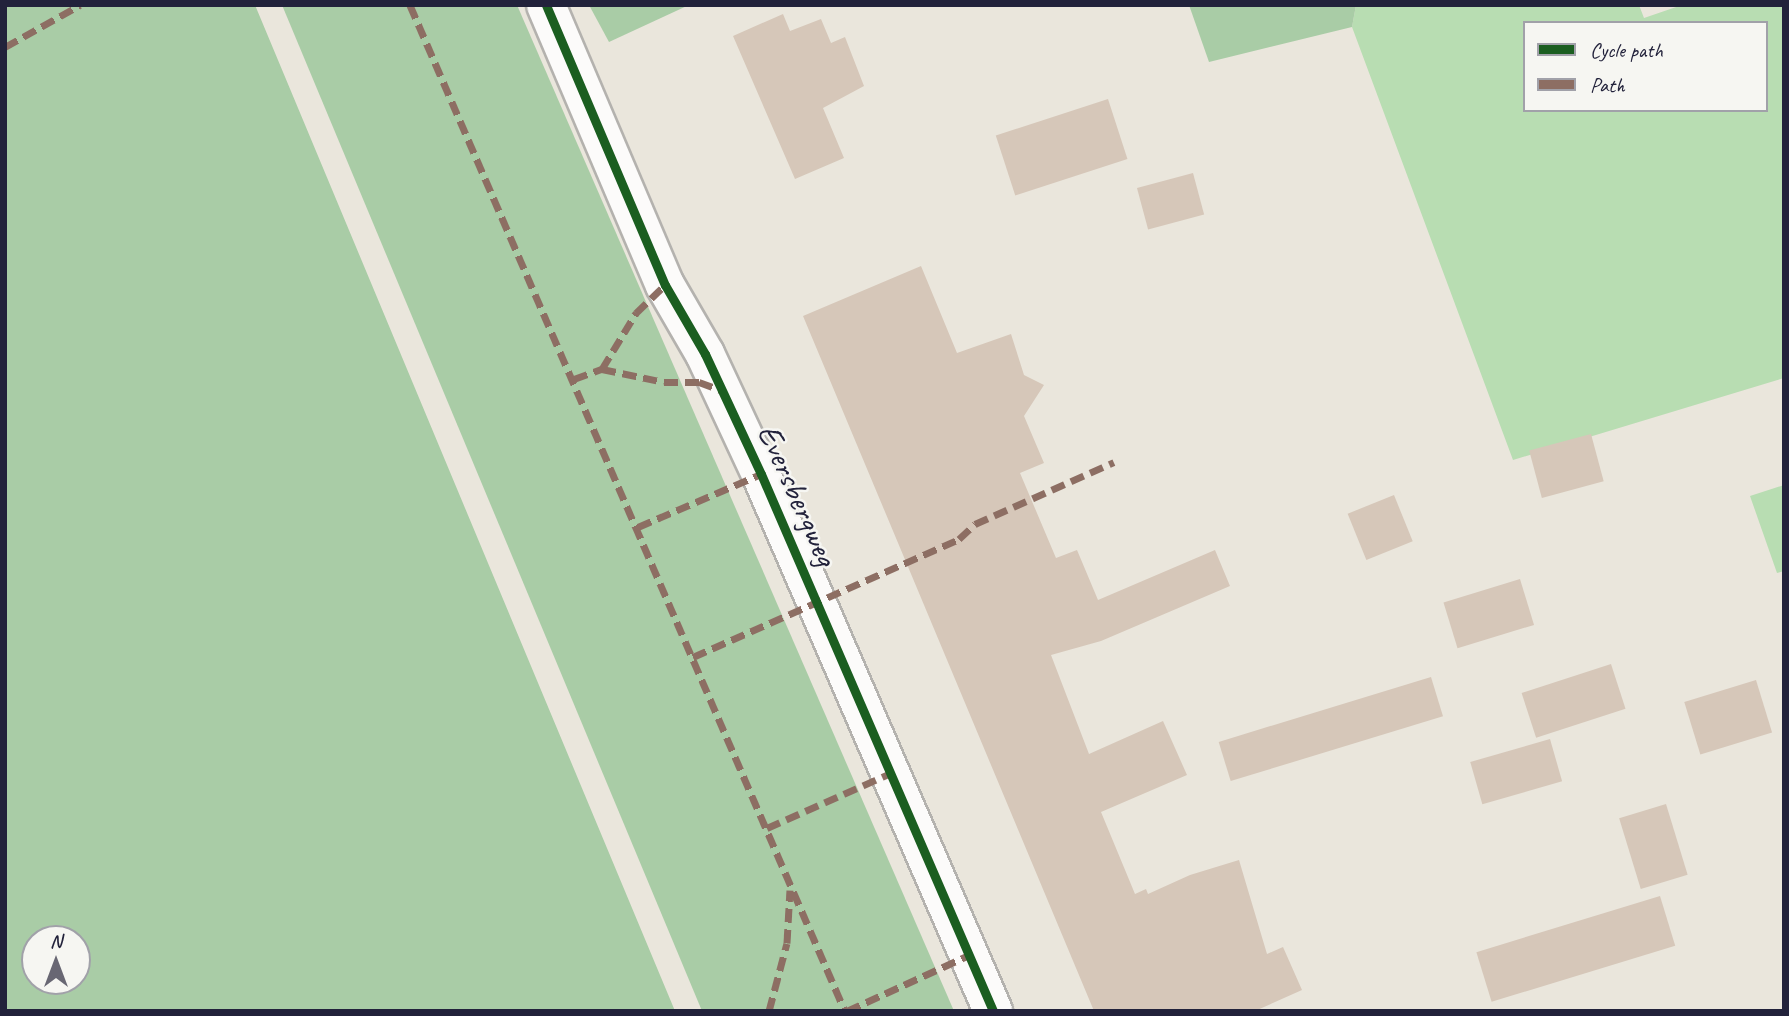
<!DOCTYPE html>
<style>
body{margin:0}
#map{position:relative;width:1789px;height:1016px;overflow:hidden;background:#eae6dc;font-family:Caveat,sans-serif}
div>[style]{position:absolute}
.green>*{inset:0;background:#b8ddb2}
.forest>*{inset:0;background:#a9cca6}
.building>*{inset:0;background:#d6c7b9;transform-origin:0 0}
.roads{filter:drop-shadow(2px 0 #b4b2ae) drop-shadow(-2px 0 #b4b2ae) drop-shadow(0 2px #b4b2ae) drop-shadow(0 -2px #b4b2ae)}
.minor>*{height:38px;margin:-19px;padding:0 19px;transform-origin:19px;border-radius:19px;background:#fcfbfa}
.quiet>*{height:7px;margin-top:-3.5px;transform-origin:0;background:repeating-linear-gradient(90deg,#8d6e63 0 14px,transparent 0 21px)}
.cycleway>*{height:9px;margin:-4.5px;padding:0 4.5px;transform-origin:4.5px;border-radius:4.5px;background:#1b5e20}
span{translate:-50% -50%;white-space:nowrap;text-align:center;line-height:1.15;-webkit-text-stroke:5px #f6f6f2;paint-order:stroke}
.street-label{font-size:33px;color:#22223b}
.frame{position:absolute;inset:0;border:7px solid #22223b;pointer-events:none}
.legend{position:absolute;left:1523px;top:21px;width:245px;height:91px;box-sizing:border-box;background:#f6f6f2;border:2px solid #a1a1a9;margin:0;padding:9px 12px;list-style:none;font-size:21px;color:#22223b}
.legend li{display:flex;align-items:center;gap:14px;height:35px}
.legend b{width:35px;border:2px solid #a1a1a9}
.north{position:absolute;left:21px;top:925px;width:70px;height:70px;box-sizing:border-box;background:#f6f6f2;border:2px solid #a1a1a9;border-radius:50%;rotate:0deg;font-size:19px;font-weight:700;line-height:28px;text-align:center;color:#22223b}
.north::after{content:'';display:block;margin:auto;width:24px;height:32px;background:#686773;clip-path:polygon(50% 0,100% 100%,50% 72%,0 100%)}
</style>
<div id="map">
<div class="green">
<div style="clip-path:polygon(evenodd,1356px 5px,1639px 5px,1644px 18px,1682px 5px,1784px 5px,1784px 378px,1513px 460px,1352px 27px,1356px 5px,1525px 23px,1766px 23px,1766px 110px,1525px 110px,1525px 23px)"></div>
<div style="clip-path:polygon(1784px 485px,1784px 571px,1777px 573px,1750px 496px)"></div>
</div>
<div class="forest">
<div style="clip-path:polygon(evenodd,5px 5px,255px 5px,675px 1011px,5px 1011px,5px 5px,77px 939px,77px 981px,35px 981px,35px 939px,77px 939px)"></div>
<div style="clip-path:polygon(282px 5px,517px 5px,954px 1011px,702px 1011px)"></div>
<div style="clip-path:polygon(589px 5px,689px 5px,609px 42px)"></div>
<div style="clip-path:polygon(1189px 5px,1356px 5px,1352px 27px,1209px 62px)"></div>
</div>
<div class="building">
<div style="clip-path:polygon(783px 14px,790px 31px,821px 19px,831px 43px,845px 37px,864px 86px,823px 108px,844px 158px,795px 179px,733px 36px)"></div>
<div style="left:1108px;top:99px;width:63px;height:118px;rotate:72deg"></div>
<div style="left:1193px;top:173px;width:43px;height:58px;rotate:75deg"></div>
<div style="clip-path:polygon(921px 266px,957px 353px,1011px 334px,1024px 375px,1044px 385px,1024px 416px,1044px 463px,1020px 473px,1056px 558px,1077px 550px,1098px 600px,1215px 550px,1230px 586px,1101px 641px,1051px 655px,1089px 754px,1163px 721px,1187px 775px,1101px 812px,1135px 894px,1146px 889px,1148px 894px,1190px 875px,1239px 860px,1267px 954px,1283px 947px,1302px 990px,1255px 1011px,1094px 1011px,803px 316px)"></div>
<div style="left:1591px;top:434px;width:49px;height:64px;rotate:75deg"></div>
<div style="left:1394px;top:495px;width:50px;height:50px;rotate:68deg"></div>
<div style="left:1520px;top:579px;width:48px;height:80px;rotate:73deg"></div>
<div style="left:1611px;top:664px;width:47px;height:94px;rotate:72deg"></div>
<div style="left:1431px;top:677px;width:41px;height:222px;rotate:73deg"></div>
<div style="left:1756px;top:680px;width:55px;height:75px;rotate:73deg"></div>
<div style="left:1550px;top:739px;width:44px;height:83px;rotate:74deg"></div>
<div style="left:1666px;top:804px;width:74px;height:49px;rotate:73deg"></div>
<div style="left:1660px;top:896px;width:52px;height:192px;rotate:73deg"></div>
</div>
<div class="roads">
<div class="minor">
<div style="left:546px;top:5px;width:304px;rotate:67deg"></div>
<div style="left:665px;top:285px;width:80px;rotate:59.9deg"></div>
<div style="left:705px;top:354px;width:132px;rotate:65deg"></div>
<div style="left:761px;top:474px;width:585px;rotate:66.63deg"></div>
</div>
</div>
<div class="quiet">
<div style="left:410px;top:5px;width:1096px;rotate:66.62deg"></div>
<div style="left:5px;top:47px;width:86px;rotate:-29.2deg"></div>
<div style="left:602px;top:369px;width:63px;rotate:11.8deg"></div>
<div style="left:664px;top:382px;width:35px"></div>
<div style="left:699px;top:382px;width:23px;rotate:20deg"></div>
<div style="left:574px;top:379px;width:30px;rotate:-20deg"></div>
<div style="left:602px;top:369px;width:66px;rotate:-58.7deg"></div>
<div style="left:636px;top:313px;width:40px;rotate:-44deg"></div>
<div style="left:638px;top:527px;width:134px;rotate:-23.3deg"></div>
<div style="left:693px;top:657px;width:291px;rotate:-23.9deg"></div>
<div style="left:959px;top:539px;width:22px;rotate:-43deg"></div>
<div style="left:975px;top:524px;width:152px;rotate:-24deg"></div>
<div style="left:767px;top:828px;width:136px;rotate:-23.9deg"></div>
<div style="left:769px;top:1011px;width:70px;rotate:-75.2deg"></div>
<div style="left:787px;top:943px;width:53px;rotate:-86.8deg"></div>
<div style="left:847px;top:1011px;width:132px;rotate:-24.6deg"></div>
</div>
<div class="cycleway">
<div style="left:546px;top:5px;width:304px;rotate:67deg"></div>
<div style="left:665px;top:285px;width:80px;rotate:59.9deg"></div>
<div style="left:705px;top:354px;width:132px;rotate:65deg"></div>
<div style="left:761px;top:474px;width:585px;rotate:66.63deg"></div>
</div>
<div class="street-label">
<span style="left:797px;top:495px;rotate:66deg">Eversbergweg</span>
</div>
<div class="frame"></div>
<ul class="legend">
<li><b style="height:9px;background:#1b5e20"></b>Cycle path</li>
<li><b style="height:9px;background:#8d6e63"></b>Path</li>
</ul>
<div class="north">N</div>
</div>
